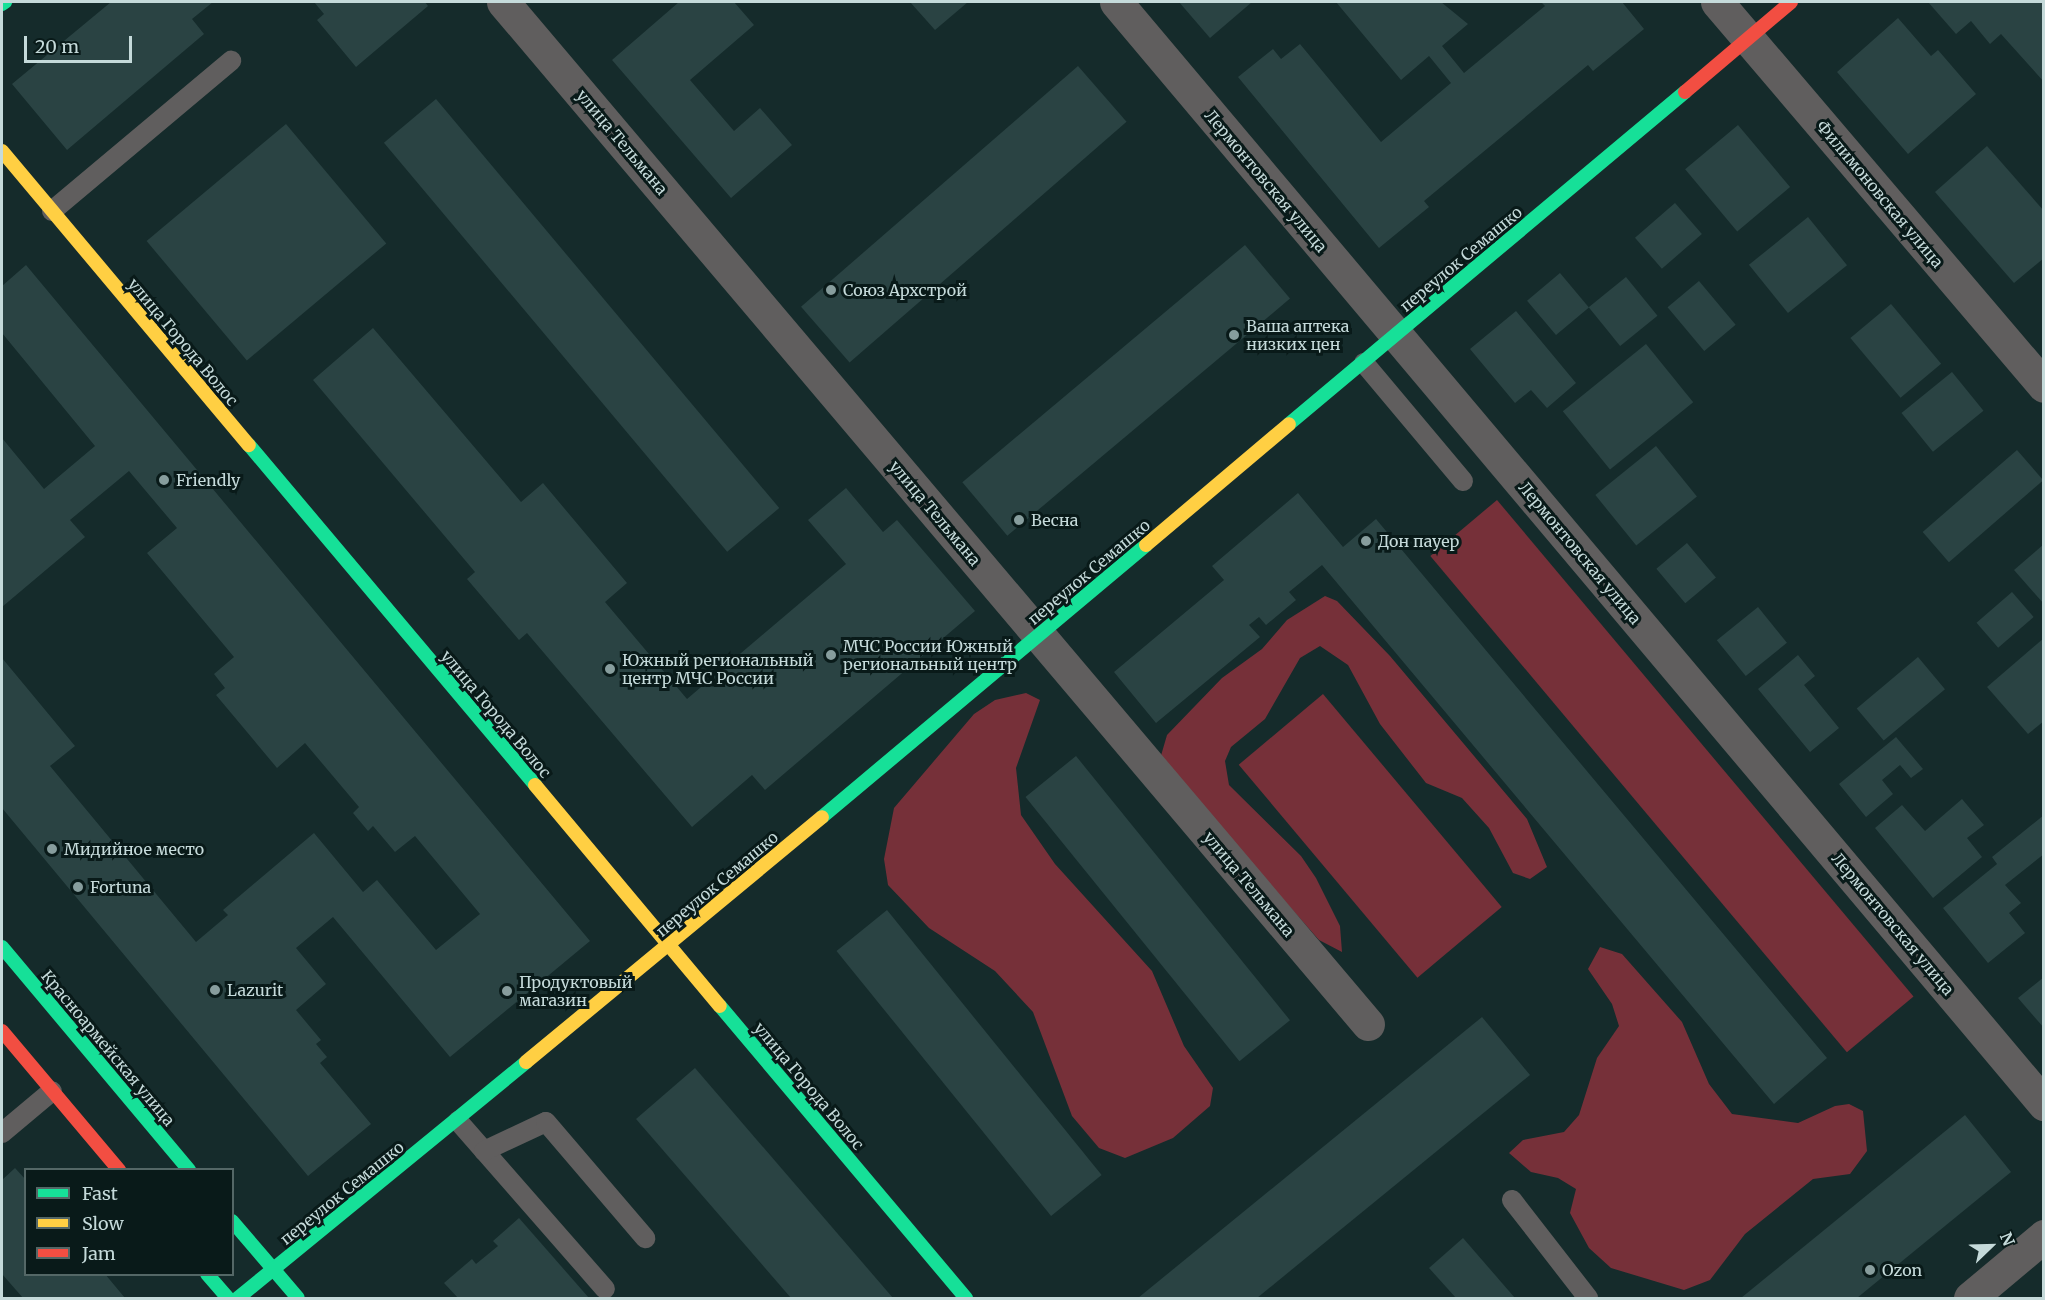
<!DOCTYPE html>
<meta charset="utf-8">
<style>
body{margin:0}
#map{position:relative;width:2045px;height:1300px;overflow:hidden;background:#152b2b;font-family:Merriweather,serif}
div>[style]{position:absolute}
.green>*{inset:0;background:#763039;transform-origin:0 0}
.building>*{inset:0;background:#2a4343;transform-origin:0 0}
.lane>*{height:20px;margin:-10px;padding:0 10px;transform-origin:10px;border-radius:10px;background:#605e5e}
.street>*{height:33px;margin:-16.5px;padding:0 16.5px;transform-origin:16.5px;border-radius:16.5px;background:#605e5e}
.fast>*{height:14px;margin:-7px;padding:0 7px;transform-origin:7px;border-radius:7px;background:#16e098}
.slow>*{height:14px;margin:-7px;padding:0 7px;transform-origin:7px;border-radius:7px;background:#ffcf43}
.jam>*{height:14px;margin:-7px;padding:0 7px;transform-origin:7px;border-radius:7px;background:#f24e42}
.dots>*{width:16px;height:16px;translate:-50% -50%;box-sizing:border-box;border:3px solid #091a19;border-radius:50%}
span{translate:-50% -50%;white-space:nowrap;text-align:center;line-height:1.15;-webkit-text-stroke:6px #091a19;paint-order:stroke}
.street-label{font-size:16px;color:#c5dada}
.poi-label{font-size:16px;color:#c5dada}
.left{translate:0 -50%;text-align:left}
.frame{position:absolute;inset:0;border:3px solid #c5dada;pointer-events:none}
.legend{position:absolute;left:24px;top:1168px;width:210px;height:108px;box-sizing:border-box;background:#091a19;border:2px solid #546766;margin:0;padding:8px 10px;list-style:none;font-size:18px;color:#c5dada}
.legend li{display:flex;align-items:center;gap:12px;height:30px}
.legend b{width:30px;border:2px solid #546766}
.north{position:absolute;left:1961px;top:1216px;width:60px;height:60px;-webkit-text-stroke:4px #091a19;paint-order:stroke;rotate:67deg;font-size:16px;font-weight:700;line-height:24px;text-align:center;color:#c5dada}
.north::after{content:'';display:block;margin:auto;width:21px;height:27px;background:#c5dada;clip-path:polygon(50% 0,100% 100%,50% 72%,0 100%)}
.scale{position:absolute;left:24px;top:36px;width:108px;height:27px;box-sizing:border-box;border:3px solid #c5dada;border-top:0;padding-left:8px;font-size:18px;line-height:21px;white-space:nowrap;color:#c5dada;-webkit-text-stroke:4px #091a19;paint-order:stroke}
</style>
<div id="map">
<div class="green">
<div style="left:1497px;top:500px;width:648px;height:87px;rotate:50deg"></div>
<div style="clip-path:polygon(1325px 596px,1337px 601px,1390px 656px,1527px 819px,1547px 867px,1530px 879px,1513px 873px,1489px 828px,1462px 798px,1426px 783px,1380px 724px,1348px 665px,1320px 646px,1300px 658px,1265px 719px,1231px 747px,1225px 761px,1229px 785px,1301px 856px,1316px 878px,1340px 926px,1342px 952px,1319px 940px,1160px 759px,1167px 735px,1222px 678px,1262px 649px,1287px 620px)"></div>
<div style="clip-path:polygon(1026px 693px,1040px 700px,1016px 768px,1021px 815px,1055px 864px,1152px 971px,1184px 1046px,1213px 1088px,1210px 1106px,1173px 1138px,1125px 1158px,1099px 1148px,1072px 1116px,1033px 1012px,995px 971px,929px 928px,888px 885px,884px 859px,894px 808px,974px 714px,995px 700px)"></div>
<div style="left:1323px;top:694px;width:278px;height:110px;rotate:50deg"></div>
<div style="clip-path:polygon(1600px 947px,1622px 954px,1682px 1022px,1709px 1084px,1732px 1114px,1798px 1123px,1835px 1106px,1849px 1104px,1863px 1111px,1867px 1151px,1850px 1174px,1813px 1179px,1745px 1234px,1710px 1280px,1684px 1290px,1611px 1268px,1589px 1248px,1570px 1213px,1576px 1189px,1558px 1178px,1531px 1172px,1509px 1153px,1523px 1140px,1564px 1132px,1579px 1115px,1597px 1058px,1619px 1026px,1612px 1004px,1588px 969px)"></div>
</div>
<div class="building">
<div style="clip-path:polygon(111px 2px,213px 2px,192px 19px,204px 34px,67px 150px,12px 84px)"></div>
<div style="clip-path:polygon(314px 2px,425px 2px,428px 6px,356px 67px,317px 20px,324px 14px)"></div>
<div style="clip-path:polygon(679px 2px,734px 2px,754px 25px,690px 80px,734px 131px,760px 108px,792px 145px,731px 198px,612px 60px)"></div>
<div style="clip-path:polygon(910px 2px,968px 2px,935px 30px)"></div>
<div style="clip-path:polygon(1179px 2px,1252px 2px,1210px 38px)"></div>
<div style="clip-path:polygon(1336px 2px,1441px 2px,1468px 24px,1442px 46px,1464px 73px,1545px 6px,1541px 2px,1622px 2px,1644px 29px,1593px 71px,1588px 65px,1424px 201px,1429px 207px,1379px 248px,1238px 77px,1273px 49px,1281px 59px,1300px 44px,1381px 142px,1451px 83px,1429px 56px,1401px 80px)"></div>
<div style="clip-path:polygon(1928px 2px,2044px 2px,2044px 82px,2001px 34px,1990px 44px,1971px 21px,1956px 34px)"></div>
<div style="clip-path:polygon(1898px 18px,1931px 56px,1938px 50px,1976px 94px,1908px 154px,1837px 72px)"></div>
<div style="left:1078px;top:66px;width:74px;height:367px;rotate:49deg"></div>
<div style="left:436px;top:99px;width:534px;height:68px;rotate:50deg"></div>
<div style="left:286px;top:124px;width:156px;height:182px;rotate:50deg"></div>
<div style="left:1738px;top:125px;width:81px;height:69px;rotate:50deg"></div>
<div style="clip-path:polygon(1987px 146px,2044px 211px,2044px 258px,2014px 283px,1935px 192px)"></div>
<div style="left:1675px;top:203px;width:41px;height:53px;rotate:49deg"></div>
<div style="left:1808px;top:217px;width:62px;height:76px;rotate:51deg"></div>
<div style="left:1245px;top:245px;width:70px;height:369px;rotate:50deg"></div>
<div style="clip-path:polygon(26px 265px,590px 941px,450px 1057px,333px 917px,296px 948px,326px 984px,296px 1010px,321px 1040px,316px 1044px,327px 1057px,320px 1063px,371px 1124px,308px 1176px,2px 808px,2px 658px,75px 746px,50px 766px,196px 942px,228px 915px,223px 910px,314px 833px,363px 892px,377px 880px,436px 950px,480px 914px,415px 836px,395px 852px,373px 826px,368px 831px,353px 813px,359px 807px,305px 743px,277px 768px,216px 695px,225px 688px,214px 674px,234px 657px,147px 553px,177px 528px,129px 471px,70px 520px,85px 537px,2px 607px,2px 438px,44px 489px,95px 446px,2px 333px,2px 286px)"></div>
<div style="left:1560px;top:273px;width:45px;height:43px;rotate:50deg"></div>
<div style="left:1626px;top:277px;width:50px;height:48px;rotate:51deg"></div>
<div style="left:1699px;top:281px;width:57px;height:41px;rotate:50deg"></div>
<div style="left:1891px;top:304px;width:78px;height:53px;rotate:50deg"></div>
<div style="clip-path:polygon(1516px 311px,1576px 383px,1547px 408px,1531px 390px,1515px 403px,1470px 349px)"></div>
<div style="clip-path:polygon(373px 328px,521px 502px,543px 483px,627px 583px,605px 602px,687px 699px,846px 564px,808px 520px,846px 488px,883px 532px,897px 520px,975px 611px,765px 790px,752px 775px,692px 827px,527px 633px,519px 640px,467px 579px,475px 572px,313px 380px)"></div>
<div style="left:1646px;top:344px;width:75px;height:107px;rotate:51deg"></div>
<div style="left:1952px;top:372px;width:50px;height:65px;rotate:51deg"></div>
<div style="left:1656px;top:446px;width:65px;height:78px;rotate:51deg"></div>
<div style="left:2017px;top:450px;width:40px;height:125px;rotate:49deg"></div>
<div style="clip-path:polygon(1298px 493px,1343px 547px,1376px 519px,1827px 1058px,1774px 1104px,1322px 565px,1289px 592px,1296px 600px,1266px 625px,1259px 617px,1249px 625px,1260px 637px,1156px 723px,1114px 672px,1224px 580px,1212px 566px)"></div>
<div style="left:1687px;top:543px;width:45px;height:40px;rotate:50deg"></div>
<div style="clip-path:polygon(2044px 544px,2044px 604px,2014px 570px)"></div>
<div style="left:2012px;top:592px;width:33px;height:47px;rotate:49deg"></div>
<div style="left:1758px;top:607px;width:46px;height:53px;rotate:51deg"></div>
<div style="clip-path:polygon(2044px 638px,2044px 721px,2028px 734px,1987px 687px)"></div>
<div style="clip-path:polygon(1798px 655px,1815px 676px,1804px 685px,1839px 728px,1810px 752px,1758px 689px)"></div>
<div style="left:1918px;top:657px;width:42px;height:80px;rotate:50deg"></div>
<div style="clip-path:polygon(1896px 737px,1923px 769px,1911px 778px,1900px 765px,1882px 780px,1893px 794px,1866px 817px,1839px 784px)"></div>
<div style="left:1076px;top:756px;width:340px;height:65px;rotate:51deg"></div>
<div style="clip-path:polygon(1962px 799px,1984px 825px,1967px 838px,1982px 857px,1933px 898px,1875px 828px,1902px 805px,1925px 831px)"></div>
<div style="clip-path:polygon(2044px 815px,2044px 854px,2005px 885px,2021px 903px,2009px 913px,2025px 933px,1988px 963px,1943px 908px,1997px 864px,1992px 857px)"></div>
<div style="left:887px;top:910px;width:341px;height:65px;rotate:51deg"></div>
<div style="clip-path:polygon(2044px 977px,2044px 1028px,2018px 998px)"></div>
<div style="clip-path:polygon(1482px 1017px,1530px 1075px,1257px 1298px,1138px 1298px)"></div>
<div style="clip-path:polygon(695px 1068px,893px 1298px,791px 1298px,636px 1119px)"></div>
<div style="clip-path:polygon(1965px 1115px,2011px 1172px,1857px 1298px,1741px 1298px)"></div>
<div style="clip-path:polygon(15px 1168px,26px 1180px,26px 1274px,105px 1274px,125px 1298px,23px 1298px,2px 1274px,2px 1180px)"></div>
<div style="clip-path:polygon(519px 1218px,589px 1298px,458px 1298px,444px 1283px,472px 1259px,476px 1264px,498px 1246px,493px 1241px)"></div>
<div style="clip-path:polygon(1463px 1238px,1515px 1298px,1456px 1298px,1429px 1268px)"></div>
</div>
<div class="lane">
<div style="left:52px;top:211px;width:234px;rotate:-40deg"></div>
<div style="left:1364px;top:363px;width:154px;rotate:50deg"></div>
<div style="left:458px;top:1121px;width:223px;rotate:48.8deg"></div>
<div style="left:2px;top:1133px;width:65px;rotate:-40deg"></div>
<div style="left:484px;top:1151px;width:68px;rotate:-25.1deg"></div>
<div style="left:546px;top:1122px;width:153px;rotate:49.5deg"></div>
<div style="left:1512px;top:1200px;width:124px;rotate:52.2deg"></div>
</div>
<div class="street">
<div style="left:503px;top:2px;width:1339px;rotate:49.76deg"></div>
<div style="left:1116px;top:2px;width:1441px;rotate:49.9deg"></div>
<div style="left:1717px;top:2px;width:504px;rotate:49.58deg"></div>
<div style="left:1970px;top:1298px;width:97px;rotate:-40deg"></div>
</div>
<div class="fast">
<div style="left:2px;top:4px;width:4px;rotate:-34deg"></div>
<div style="left:1289px;top:424px;width:517px;rotate:-39.98deg"></div>
<div style="left:249px;top:445px;width:444px;rotate:49.9deg"></div>
<div style="left:822px;top:817px;width:423px;rotate:-40deg"></div>
<div style="left:2px;top:947px;width:291px;rotate:50deg"></div>
<div style="left:720px;top:1006px;width:382px;rotate:49.9deg"></div>
<div style="left:232px;top:1221px;width:101px;rotate:49.4deg"></div>
<div style="left:207px;top:1274px;width:32px;rotate:49deg"></div>
<div style="left:238px;top:1298px;width:372px;rotate:-39.3deg"></div>
</div>
<div class="slow">
<div style="left:2px;top:151px;width:384px;rotate:50deg"></div>
<div style="left:1146px;top:545px;width:187px;rotate:-40.2deg"></div>
<div style="left:535px;top:785px;width:288px;rotate:50.1deg"></div>
<div style="left:526px;top:1062px;width:384px;rotate:-39.6deg"></div>
</div>
<div class="jam">
<div style="left:1685px;top:92px;width:139px;rotate:-40.3deg"></div>
<div style="left:2px;top:1031px;width:182px;rotate:49.9deg"></div>
</div>
<div class="dots">
<div style="left:831px;top:290px;background:#879d9d"></div>
<div style="left:1234px;top:335px;background:#879d9d"></div>
<div style="left:164px;top:480px;background:#879d9d"></div>
<div style="left:1019px;top:520px;background:#879d9d"></div>
<div style="left:1366px;top:541px;background:#879d9d"></div>
<div style="left:831px;top:655px;background:#879d9d"></div>
<div style="left:610px;top:669px;background:#879d9d"></div>
<div style="left:52px;top:849px;background:#879d9d"></div>
<div style="left:78px;top:887px;background:#879d9d"></div>
<div style="left:215px;top:990px;background:#879d9d"></div>
<div style="left:507px;top:991px;background:#879d9d"></div>
<div style="left:1870px;top:1270px;background:#879d9d"></div>
</div>
<div class="street-label">
<span style="left:622px;top:142px;rotate:50deg">улица Тельмана</span>
<span style="left:1266px;top:181px;rotate:50deg">Лермонтовская улица</span>
<span style="left:1880px;top:194px;rotate:50deg">Филимоновская улица</span>
<span style="left:1461px;top:259px;rotate:-40deg">переулок Семашко</span>
<span style="left:183px;top:342px;rotate:50deg">улица Города Волос</span>
<span style="left:935px;top:513px;rotate:50deg">улица Тельмана</span>
<span style="left:1580px;top:553px;rotate:50deg">Лермонтовская улица</span>
<span style="left:1089px;top:572px;rotate:-40deg">переулок Семашко</span>
<span style="left:496px;top:714px;rotate:50deg">улица Города Волос</span>
<span style="left:717px;top:884px;rotate:-40deg">переулок Семашко</span>
<span style="left:1249px;top:884px;rotate:50deg">улица Тельмана</span>
<span style="left:1893px;top:924px;rotate:50deg">Лермонтовская улица</span>
<span style="left:108px;top:1048px;rotate:50deg">Красноармейская улица</span>
<span style="left:809px;top:1086px;rotate:50deg">улица Города Волос</span>
<span style="left:342px;top:1193px;rotate:-39deg">переулок Семашко</span>
</div>
<div class="poi-label">
<span class="left" style="left:843px;top:290px">Союз Архстрой</span>
<span class="left" style="left:1246px;top:335px">Ваша аптека<br>низких цен</span>
<span class="left" style="left:176px;top:480px">Friendly</span>
<span class="left" style="left:1031px;top:520px">Весна</span>
<span class="left" style="left:1378px;top:541px">Дон пауер</span>
<span class="left" style="left:843px;top:655px">МЧС России Южный<br>региональный центр</span>
<span class="left" style="left:622px;top:669px">Южный региональный<br>центр МЧС России</span>
<span class="left" style="left:64px;top:849px">Мидийное место</span>
<span class="left" style="left:90px;top:887px">Fortuna</span>
<span class="left" style="left:519px;top:991px">Продуктовый<br>магазин</span>
<span class="left" style="left:227px;top:990px">Lazurit</span>
<span class="left" style="left:1882px;top:1270px">Ozon</span>
</div>
<div class="frame"></div>
<ul class="legend">
<li><b style="height:8px;background:#16e098"></b>Fast</li>
<li><b style="height:8px;background:#ffcf43"></b>Slow</li>
<li><b style="height:8px;background:#f24e42"></b>Jam</li>
</ul>
<div class="north">N</div>
<div class="scale">20 m</div>
</div>
